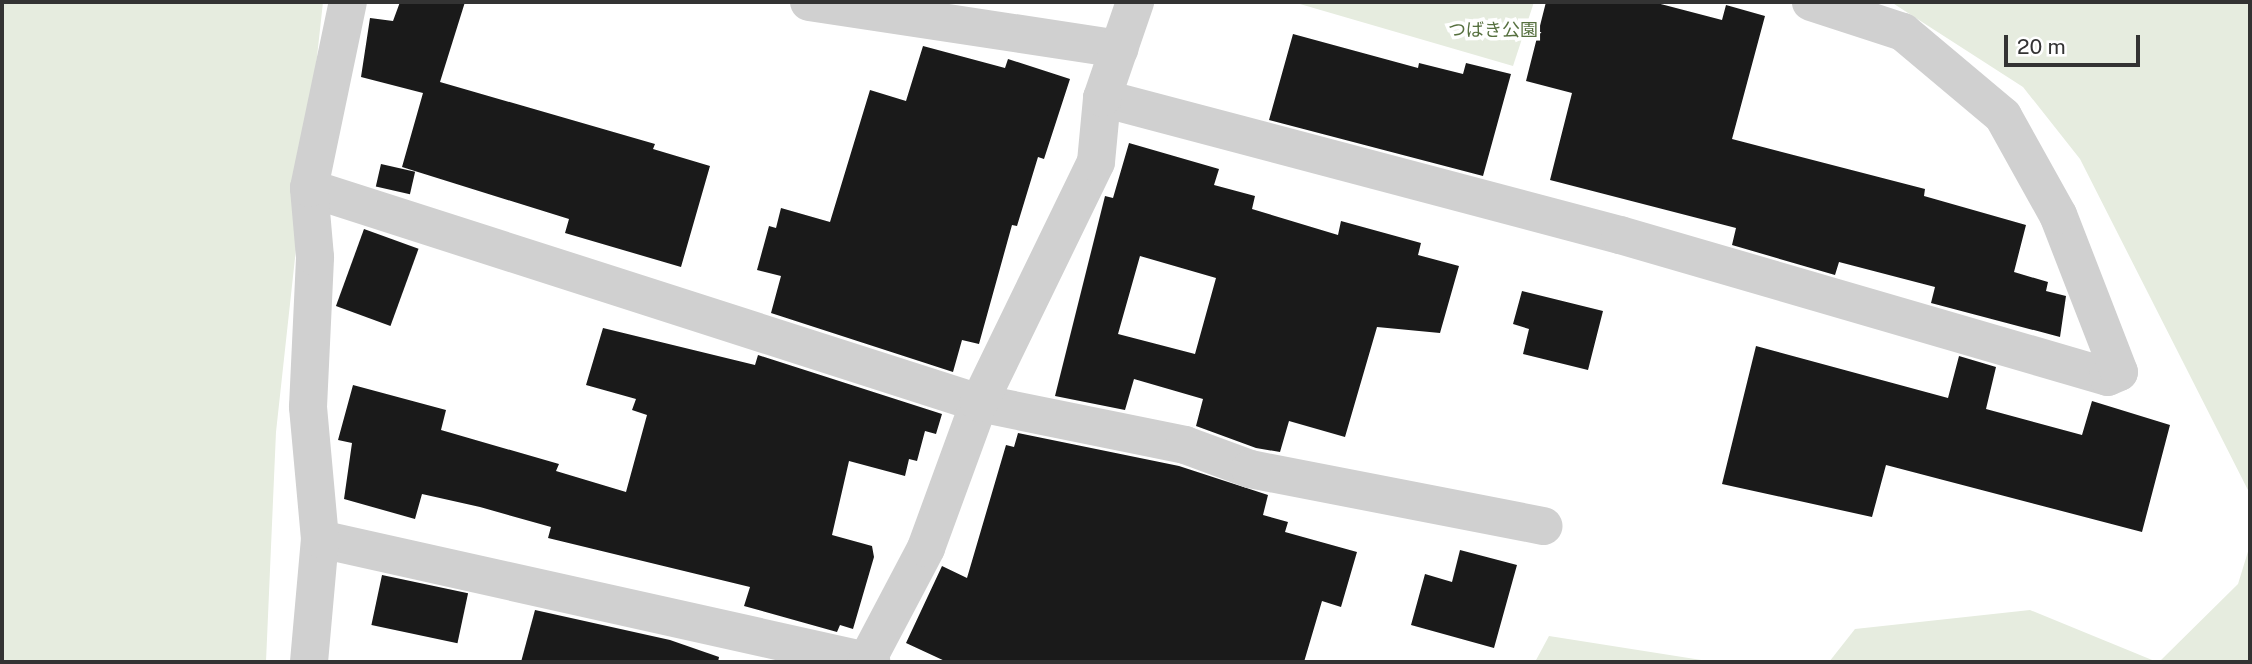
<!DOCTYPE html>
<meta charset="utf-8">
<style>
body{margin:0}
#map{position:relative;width:2252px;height:664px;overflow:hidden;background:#fff;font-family:"Public Sans","Noto Sans JP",sans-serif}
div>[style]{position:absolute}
.green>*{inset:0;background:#e6ecdf}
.building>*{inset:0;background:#1a1a1a;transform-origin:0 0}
.street>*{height:38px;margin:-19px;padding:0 19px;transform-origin:19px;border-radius:19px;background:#d0d0d0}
span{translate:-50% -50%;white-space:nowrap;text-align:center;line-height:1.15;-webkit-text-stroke:7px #fff;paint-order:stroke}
.park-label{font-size:18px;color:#56703f}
.frame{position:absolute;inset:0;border:4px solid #333;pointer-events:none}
.scale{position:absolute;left:2004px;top:35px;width:136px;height:32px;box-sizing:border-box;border:4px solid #333;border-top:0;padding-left:9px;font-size:21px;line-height:24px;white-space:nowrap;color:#333;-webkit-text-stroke:5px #fff;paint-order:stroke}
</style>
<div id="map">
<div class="green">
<div style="clip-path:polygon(2px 2px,323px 2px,276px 432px,266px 662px,2px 662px)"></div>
<div style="clip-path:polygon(1293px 2px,1534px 2px,1513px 66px)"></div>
<div style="clip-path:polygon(1891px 2px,2250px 2px,2250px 494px,2080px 159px,2023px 87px)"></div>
<div style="clip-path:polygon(2250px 545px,2250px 662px,2159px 662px,2238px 584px)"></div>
<div style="clip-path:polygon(2030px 610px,2157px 662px,1829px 662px,1855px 629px)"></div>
<div style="clip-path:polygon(1549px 636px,1714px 662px,1535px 662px)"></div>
</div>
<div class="building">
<div style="clip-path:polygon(400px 2px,465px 2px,440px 82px,655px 144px,653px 149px,710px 166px,681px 267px,565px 233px,569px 219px,402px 167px,423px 93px,361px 77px,370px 18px,393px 21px)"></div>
<div style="clip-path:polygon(1546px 2px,1653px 2px,1722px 20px,1726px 5px,1765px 16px,1732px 139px,1925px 189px,1924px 196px,2026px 225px,2014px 272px,2048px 282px,2046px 291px,2066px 296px,2060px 337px,1931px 303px,1935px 287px,1839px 262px,1835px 275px,1732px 245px,1736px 228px,1550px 180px,1572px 93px,1526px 81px)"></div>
<div style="clip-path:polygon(1293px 34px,1418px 68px,1419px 63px,1463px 74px,1466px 63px,1511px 74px,1483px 176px,1269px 120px)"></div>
<div style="clip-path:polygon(923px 46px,1005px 68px,1008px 59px,1070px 79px,1044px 159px,1038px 157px,1017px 226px,1012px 225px,979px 344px,962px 340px,953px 372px,771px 313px,781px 276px,757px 270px,769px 226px,776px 228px,781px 208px,830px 222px,870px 90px,906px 101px)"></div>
<div style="clip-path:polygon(evenodd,1129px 143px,1219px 169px,1214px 185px,1255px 196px,1252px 209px,1338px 235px,1341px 221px,1421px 243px,1418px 255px,1459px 266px,1440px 333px,1377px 327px,1345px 437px,1289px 421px,1280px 452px,1256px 448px,1196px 426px,1203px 399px,1134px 379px,1125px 410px,1055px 396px,1105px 196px,1113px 198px,1129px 143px,1140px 256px,1216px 278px,1195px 354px,1118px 334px,1140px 256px)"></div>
<div style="left:381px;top:164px;width:35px;height:23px;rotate:13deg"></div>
<div style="left:364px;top:229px;width:58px;height:82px;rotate:20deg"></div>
<div style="clip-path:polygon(1522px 291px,1603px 311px,1588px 370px,1523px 354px,1529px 329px,1513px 324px)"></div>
<div style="clip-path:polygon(603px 328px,755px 365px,758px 355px,942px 414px,936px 434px,925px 431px,917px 461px,909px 459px,905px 476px,849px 461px,832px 535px,872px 546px,874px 557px,853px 629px,840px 625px,837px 632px,744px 606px,750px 587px,548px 538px,551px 527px,480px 507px,422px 494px,415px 519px,344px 499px,352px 443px,338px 440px,353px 385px,446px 410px,441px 430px,559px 464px,556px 471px,626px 492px,647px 415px,632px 410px,636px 399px,586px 385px)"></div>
<div style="clip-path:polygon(1756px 346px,1948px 398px,1959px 356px,1996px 367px,1986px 409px,2082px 435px,2092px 401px,2170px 425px,2142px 532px,1886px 465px,1872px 517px,1722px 484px)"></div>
<div style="clip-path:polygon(1018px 433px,1179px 466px,1268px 495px,1263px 515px,1288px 522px,1285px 532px,1357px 552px,1341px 607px,1322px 601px,1304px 662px,947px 662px,906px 643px,942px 566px,967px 578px,1006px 445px,1014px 447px)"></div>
<div style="clip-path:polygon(1460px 550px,1517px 565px,1494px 648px,1411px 625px,1425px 574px,1452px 582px)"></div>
<div style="left:382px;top:575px;width:88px;height:51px;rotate:12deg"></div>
<div style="clip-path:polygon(535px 610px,670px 640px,719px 657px,718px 662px,521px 662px)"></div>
</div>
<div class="street">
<div style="left:809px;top:2px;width:314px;rotate:8.6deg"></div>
<div style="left:1102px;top:98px;width:536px;rotate:14.81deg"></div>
<div style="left:1620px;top:235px;width:508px;rotate:16.22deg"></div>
<div style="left:2108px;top:377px;width:12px;rotate:-24deg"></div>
<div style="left:2119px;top:372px;width:168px;rotate:-111.2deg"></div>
<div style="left:2058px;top:215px;width:113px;rotate:-119.1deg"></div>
<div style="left:2003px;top:116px;width:131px;rotate:-140deg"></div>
<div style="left:1903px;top:32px;width:97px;rotate:-161.9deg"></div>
<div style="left:309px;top:188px;width:704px;rotate:17.79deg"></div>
<div style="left:979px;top:403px;width:210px;rotate:11.5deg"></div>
<div style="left:1185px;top:445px;width:69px;rotate:20.3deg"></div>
<div style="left:1250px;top:469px;width:299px;rotate:11deg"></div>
<div style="left:320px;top:539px;width:565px;rotate:12.58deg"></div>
<div style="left:309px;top:662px;width:123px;rotate:-84.9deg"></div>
<div style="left:320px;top:539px;width:133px;rotate:-95.2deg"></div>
<div style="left:308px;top:407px;width:150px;rotate:-87.3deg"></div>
<div style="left:315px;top:257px;width:69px;rotate:-95deg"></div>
<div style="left:309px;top:188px;width:190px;rotate:-78.2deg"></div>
<div style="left:866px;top:662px;width:129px;rotate:-62.2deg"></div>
<div style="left:926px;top:548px;width:154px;rotate:-69.9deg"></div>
<div style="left:979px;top:403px;width:268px;rotate:-64.1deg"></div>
<div style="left:1096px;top:162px;width:64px;rotate:-84.6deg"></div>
<div style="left:1102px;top:98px;width:102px;rotate:-71deg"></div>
</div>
<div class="park-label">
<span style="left:1493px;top:30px">つばき公園</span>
</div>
<div class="frame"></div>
<div class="scale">20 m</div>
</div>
